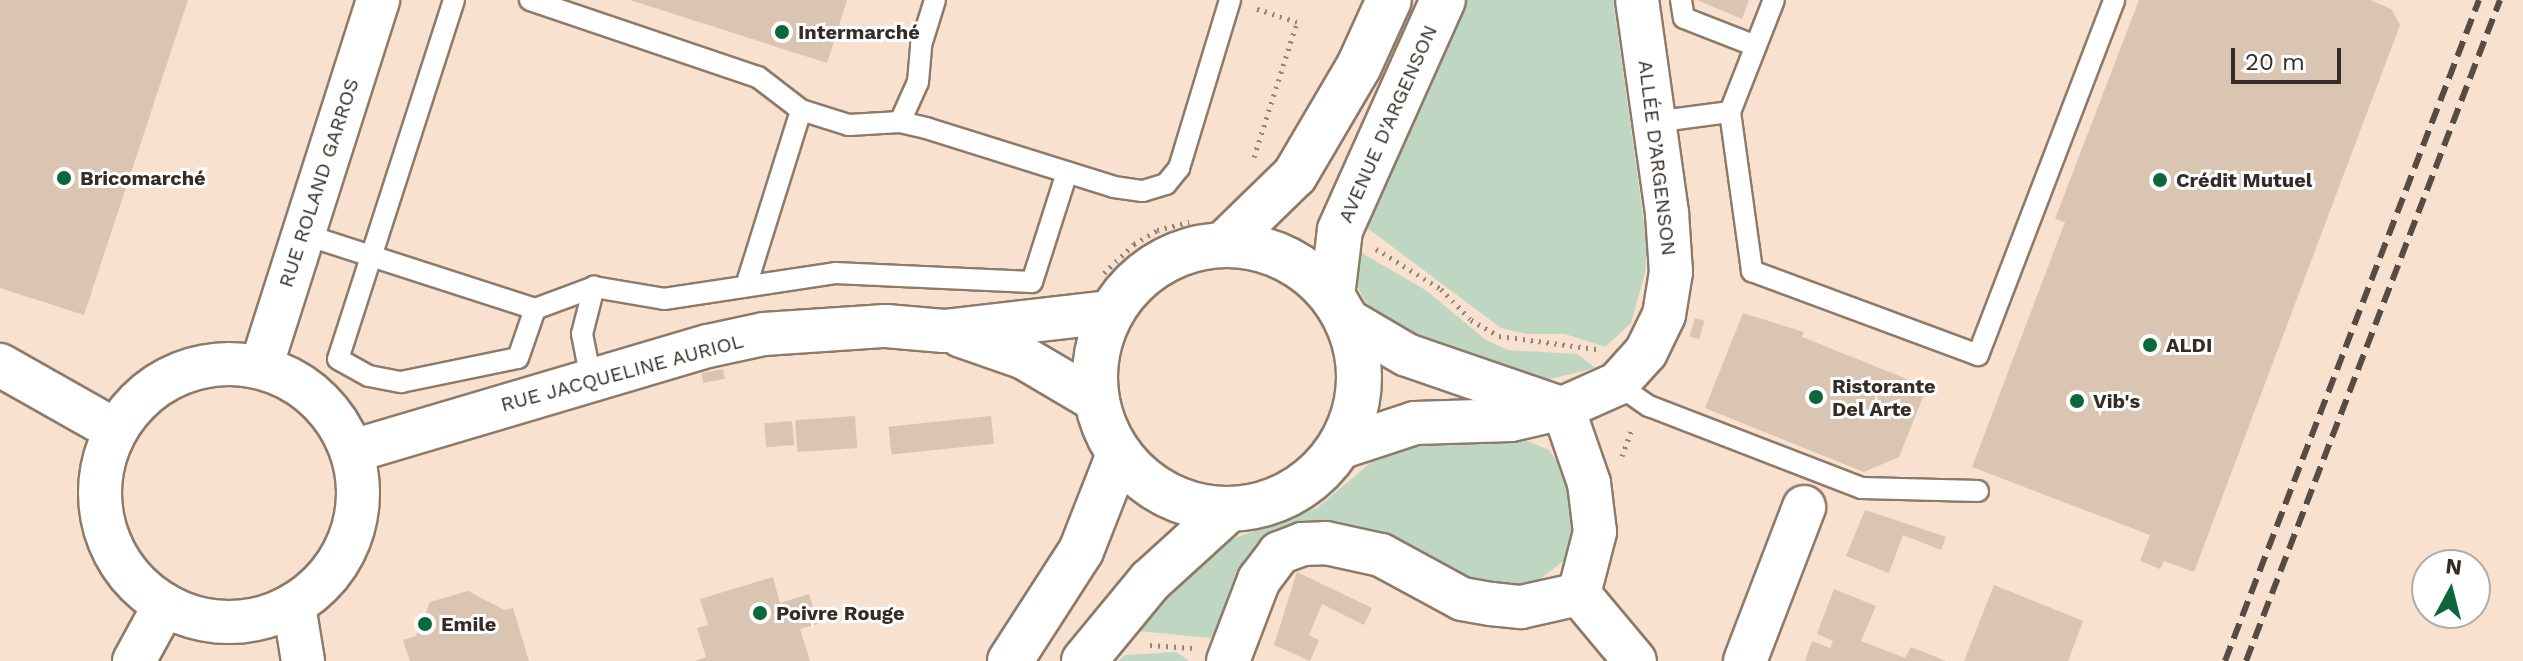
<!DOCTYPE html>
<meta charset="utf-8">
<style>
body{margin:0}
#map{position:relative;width:2523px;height:661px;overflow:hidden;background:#f8e1cf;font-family:"Work Sans",sans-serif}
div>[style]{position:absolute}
.green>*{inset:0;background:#bed6c2}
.building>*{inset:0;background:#dac4b2;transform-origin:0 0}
.path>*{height:5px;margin-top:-2.5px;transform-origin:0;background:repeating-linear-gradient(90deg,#938478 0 2px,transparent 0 8px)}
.roads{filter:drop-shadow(2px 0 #8d7a69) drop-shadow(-2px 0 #8d7a69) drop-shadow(0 2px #8d7a69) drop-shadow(0 -2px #8d7a69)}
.service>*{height:20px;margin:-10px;padding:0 10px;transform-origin:10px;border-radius:10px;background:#fff}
.minor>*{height:42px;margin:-21px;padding:0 21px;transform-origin:21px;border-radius:21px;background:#fff}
.minor>.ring{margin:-21px;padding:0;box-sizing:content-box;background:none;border:42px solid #fff;border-radius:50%}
.primary>*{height:44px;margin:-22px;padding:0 22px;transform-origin:22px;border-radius:22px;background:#fff}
.primary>.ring{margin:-22px;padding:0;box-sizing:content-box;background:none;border:44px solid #fff;border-radius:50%}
.rail>*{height:6px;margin-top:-3px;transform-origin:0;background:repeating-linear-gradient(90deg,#564c43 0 16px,transparent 0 24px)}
.dots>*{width:22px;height:22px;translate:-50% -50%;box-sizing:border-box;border:4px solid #fff;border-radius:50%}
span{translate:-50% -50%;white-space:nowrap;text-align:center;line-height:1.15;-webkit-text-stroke:6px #fff;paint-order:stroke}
.poi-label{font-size:20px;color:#342c25;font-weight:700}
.left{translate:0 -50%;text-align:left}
.street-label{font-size:20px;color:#342c25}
.north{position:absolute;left:2411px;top:549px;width:80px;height:80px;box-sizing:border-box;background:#fff;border:2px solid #aeaba8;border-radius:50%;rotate:7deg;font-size:22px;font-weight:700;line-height:32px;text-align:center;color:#342c25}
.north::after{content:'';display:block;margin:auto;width:28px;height:36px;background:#0c673a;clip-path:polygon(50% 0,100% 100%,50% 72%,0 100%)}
.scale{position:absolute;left:2231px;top:48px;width:110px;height:36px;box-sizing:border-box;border:4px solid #342c25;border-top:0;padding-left:10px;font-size:24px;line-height:28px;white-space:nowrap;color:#342c25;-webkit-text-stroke:6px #fff;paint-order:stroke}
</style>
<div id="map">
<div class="green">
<div style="clip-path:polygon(1464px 0,1613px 0,1647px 245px,1645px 273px,1631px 323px,1605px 347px,1565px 334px,1526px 334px,1501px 328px,1366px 227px)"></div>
<div style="clip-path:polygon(1355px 249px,1427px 291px,1486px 340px,1508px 350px,1578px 354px,1595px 368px,1538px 382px,1378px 324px,1358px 288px)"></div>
<div style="clip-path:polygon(1523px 439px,1549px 450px,1568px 478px,1578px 534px,1567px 558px,1530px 587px,1503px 591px,1259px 554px,1211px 638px,1138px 631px,1213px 546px,1317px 508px,1387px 449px,1418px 440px)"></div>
<div style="clip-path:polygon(1176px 652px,1189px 661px,1118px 661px,1125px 655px)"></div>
</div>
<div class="building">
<div style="clip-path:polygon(0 0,188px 0,84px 315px,0 288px)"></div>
<div style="clip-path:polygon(630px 0,847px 0,827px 63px)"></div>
<div style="clip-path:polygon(1697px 0,1749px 0,1742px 19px)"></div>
<div style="clip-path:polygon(2139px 0,2370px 0,2391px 9px,2400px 25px,2194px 572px,2164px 561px,2160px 569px,2140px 561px,2150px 535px,1972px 467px,2065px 222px,2055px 219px)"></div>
<div style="clip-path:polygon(1743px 313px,1804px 332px,1802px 337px,1927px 387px,1899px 457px,1864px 472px,1705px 408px)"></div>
<div style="left:1695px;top:318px;width:10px;height:19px;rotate:17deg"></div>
<div style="left:723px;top:369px;width:10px;height:22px;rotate:79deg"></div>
<div style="left:855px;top:416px;width:32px;height:60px;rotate:86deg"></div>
<div style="left:991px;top:416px;width:28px;height:103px;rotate:84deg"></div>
<div style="left:792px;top:421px;width:24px;height:28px;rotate:85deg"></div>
<div style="clip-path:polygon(1865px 510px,1946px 537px,1941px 550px,1903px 535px,1889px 573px,1846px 556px)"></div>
<div style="clip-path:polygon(1297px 572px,1372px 608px,1364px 625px,1322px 604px,1309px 635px,1319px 640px,1310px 661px,1274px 645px)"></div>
<div style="clip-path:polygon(773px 577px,780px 603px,809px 594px,818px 624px,800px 629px,810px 661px,695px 661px,706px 657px,697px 628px,708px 625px,700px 599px)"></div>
<div style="clip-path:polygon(1994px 585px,2083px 621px,2068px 661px,1964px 661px)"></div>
<div style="clip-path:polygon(1834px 589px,1876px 606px,1861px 641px,1905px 658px,1911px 647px,1946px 661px,1805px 661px,1812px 641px,1830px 648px,1833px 641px,1817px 634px)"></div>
<div style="clip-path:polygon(468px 591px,504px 610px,513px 608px,529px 661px,410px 661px,403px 640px,416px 636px,430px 602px)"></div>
</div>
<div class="path">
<div style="left:1254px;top:157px;width:142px;rotate:-72.3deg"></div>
<div style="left:1297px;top:22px;width:44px;rotate:-161.6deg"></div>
<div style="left:1376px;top:249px;width:76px;rotate:31.6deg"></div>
<div style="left:1441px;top:289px;width:43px;rotate:45.9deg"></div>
<div style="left:1471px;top:320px;width:32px;rotate:30deg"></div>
<div style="left:1499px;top:336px;width:98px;rotate:7.6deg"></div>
<div style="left:1104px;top:273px;width:42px;rotate:-44deg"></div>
<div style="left:1134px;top:244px;width:27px;rotate:-31deg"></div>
<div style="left:1157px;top:230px;width:33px;rotate:-14deg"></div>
<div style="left:1622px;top:456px;width:30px;rotate:-70deg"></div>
<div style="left:1150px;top:645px;width:42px;rotate:4.1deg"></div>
</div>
<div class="roads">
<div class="service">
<div style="left:454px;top:0;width:377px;rotate:107.9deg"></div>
<div style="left:338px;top:359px;width:35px;rotate:29deg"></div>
<div style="left:369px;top:376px;width:33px;rotate:11deg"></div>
<div style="left:401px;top:382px;width:119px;rotate:-11.6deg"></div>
<div style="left:518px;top:358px;width:52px;rotate:-70.9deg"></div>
<div style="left:530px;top:0;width:241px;rotate:18.7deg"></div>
<div style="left:758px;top:77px;width:54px;rotate:37.5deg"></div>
<div style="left:801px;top:110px;width:50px;rotate:17.4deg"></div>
<div style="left:849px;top:125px;width:51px;rotate:-3.4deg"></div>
<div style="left:900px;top:122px;width:27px;rotate:13deg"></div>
<div style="left:926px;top:128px;width:197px;rotate:17.4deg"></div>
<div style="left:1114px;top:187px;width:29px;rotate:8deg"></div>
<div style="left:1143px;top:191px;width:24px;rotate:-17deg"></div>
<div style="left:1166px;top:184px;width:21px;rotate:-51deg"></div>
<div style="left:1179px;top:168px;width:176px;rotate:-73.1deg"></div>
<div style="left:1681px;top:0;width:18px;rotate:81deg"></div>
<div style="left:1684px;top:18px;width:77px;rotate:21.3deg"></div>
<div style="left:1730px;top:112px;width:161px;rotate:82.1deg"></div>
<div style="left:1752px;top:271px;width:241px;rotate:20.4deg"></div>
<div style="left:1978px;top:355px;width:380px;rotate:-69deg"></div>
<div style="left:900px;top:122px;width:44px;rotate:-65.8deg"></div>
<div style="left:918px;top:82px;width:37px;rotate:-85deg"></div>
<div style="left:921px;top:45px;width:47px;rotate:-72.7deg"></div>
<div style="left:1654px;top:122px;width:77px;rotate:-7.5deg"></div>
<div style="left:1730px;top:112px;width:120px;rotate:-68.6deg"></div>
<div style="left:303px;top:234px;width:244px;rotate:17.9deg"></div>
<div style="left:535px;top:309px;width:63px;rotate:-20.4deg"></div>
<div style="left:594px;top:287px;width:71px;rotate:9.7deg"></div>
<div style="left:664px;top:299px;width:173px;rotate:-8.6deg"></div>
<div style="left:835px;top:273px;width:197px;rotate:2.6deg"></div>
<div style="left:1032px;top:282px;width:115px;rotate:-72.3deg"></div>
<div style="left:746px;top:286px;width:184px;rotate:-72.6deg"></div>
<div style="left:591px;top:379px;width:46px;rotate:-101.3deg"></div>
<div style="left:582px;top:334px;width:49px;rotate:-75.7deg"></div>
<div style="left:1617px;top:384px;width:39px;rotate:35deg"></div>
<div style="left:1649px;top:406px;width:228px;rotate:21.1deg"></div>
<div style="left:1862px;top:488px;width:116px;rotate:1.5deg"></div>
</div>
<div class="minor">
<div style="left:1347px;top:320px;width:69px;rotate:30.3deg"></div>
<div style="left:1407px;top:355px;width:163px;rotate:19deg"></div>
<div style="left:961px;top:336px;width:67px;rotate:19.2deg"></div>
<div style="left:1024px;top:358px;width:85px;rotate:30.5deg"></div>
<div class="ring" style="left:100px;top:364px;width:216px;height:216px"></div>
<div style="left:0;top:365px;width:132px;rotate:29.5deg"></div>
<div style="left:261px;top:367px;width:385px;rotate:-72.3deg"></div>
<div style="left:1563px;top:408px;width:79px;rotate:70.9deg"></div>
<div style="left:1589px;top:483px;width:49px;rotate:83deg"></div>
<div style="left:1595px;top:532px;width:64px;rotate:104.5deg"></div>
<div style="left:1579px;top:594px;width:87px;rotate:50.1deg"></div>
<div style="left:1339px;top:448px;width:80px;rotate:-18.2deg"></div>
<div style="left:1415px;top:423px;width:96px;rotate:-1.8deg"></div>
<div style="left:1511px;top:420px;width:53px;rotate:-13deg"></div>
<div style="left:1563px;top:408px;width:59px;rotate:-24deg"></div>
<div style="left:1617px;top:384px;width:43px;rotate:-47.8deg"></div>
<div style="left:1646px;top:352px;width:41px;rotate:-64.1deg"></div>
<div style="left:1664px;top:315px;width:44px;rotate:-80.8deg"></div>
<div style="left:1671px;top:272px;width:59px;rotate:-93.9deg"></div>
<div style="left:1667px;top:213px;width:215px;rotate:-98deg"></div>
<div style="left:353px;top:451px;width:370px;rotate:-16.5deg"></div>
<div style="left:708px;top:346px;width:57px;rotate:-12.1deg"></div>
<div style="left:764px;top:334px;width:122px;rotate:-3.8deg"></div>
<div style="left:886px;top:326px;width:58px;rotate:4.9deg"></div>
<div style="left:944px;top:331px;width:168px;rotate:-6.5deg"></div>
<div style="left:294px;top:606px;width:56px;rotate:80.7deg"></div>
<div style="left:134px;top:661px;width:63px;rotate:-61.4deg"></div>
<div style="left:1228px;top:661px;width:87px;rotate:-69.1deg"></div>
<div style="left:1259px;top:580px;width:34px;rotate:-53deg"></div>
<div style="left:1279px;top:553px;width:25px;rotate:-21deg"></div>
<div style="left:1302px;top:544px;width:24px;rotate:-2deg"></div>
<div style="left:1326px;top:543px;width:56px;rotate:12.3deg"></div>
<div style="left:1381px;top:555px;width:92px;rotate:28.5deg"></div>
<div style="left:1462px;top:599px;width:29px;rotate:10deg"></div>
<div style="left:1491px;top:604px;width:30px;rotate:6deg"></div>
<div style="left:1521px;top:607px;width:59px;rotate:-12.6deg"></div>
<div style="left:1745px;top:661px;width:165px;rotate:-69deg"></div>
</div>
<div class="primary">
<div style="left:1223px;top:245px;width:100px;rotate:-44.2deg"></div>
<div style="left:1295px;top:175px;width:126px;rotate:-59.6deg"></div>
<div style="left:1359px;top:66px;width:72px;rotate:-65.6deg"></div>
<div class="ring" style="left:1095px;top:245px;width:220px;height:220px"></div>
<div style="left:1332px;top:296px;width:66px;rotate:-83.1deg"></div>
<div style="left:1340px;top:230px;width:252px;rotate:-65.9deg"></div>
<div style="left:1010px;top:661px;width:131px;rotate:-57.2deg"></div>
<div style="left:1081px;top:551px;width:104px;rotate:-68.6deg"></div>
<div style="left:1084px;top:661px;width:104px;rotate:-50.5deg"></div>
<div style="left:1150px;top:581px;width:107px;rotate:-42.3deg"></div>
</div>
</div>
<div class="rail">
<div style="left:2225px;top:661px;width:708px;rotate:-68.98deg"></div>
<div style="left:2246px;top:661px;width:708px;rotate:-68.98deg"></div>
</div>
<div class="dots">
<div style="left:782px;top:32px;background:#0c673a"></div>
<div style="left:64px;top:178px;background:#0c673a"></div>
<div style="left:2160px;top:180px;background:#0c673a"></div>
<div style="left:2150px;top:345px;background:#0c673a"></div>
<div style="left:1816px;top:397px;background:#0c673a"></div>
<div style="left:2077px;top:401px;background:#0c673a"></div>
<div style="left:760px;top:613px;background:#0c673a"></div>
<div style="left:425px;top:624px;background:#0c673a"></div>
</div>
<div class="poi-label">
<span class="left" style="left:798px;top:32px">Intermarché</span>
<span class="left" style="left:80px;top:178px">Bricomarché</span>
<span class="left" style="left:2176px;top:180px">Crédit Mutuel</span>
<span class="left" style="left:2166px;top:345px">ALDI</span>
<span class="left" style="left:1832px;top:398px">Ristorante<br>Del Arte</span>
<span class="left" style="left:2093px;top:401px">Vib's</span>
<span class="left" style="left:776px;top:613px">Poivre Rouge</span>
<span class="left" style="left:441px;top:624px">Emile</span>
</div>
<div class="street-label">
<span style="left:1388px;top:124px;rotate:-66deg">AVENUE D'ARGENSON</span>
<span style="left:1657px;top:158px;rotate:83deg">ALLÉE D’ARGENSON</span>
<span style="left:319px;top:183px;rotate:-72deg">RUE ROLAND GARROS</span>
<span style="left:622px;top:373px;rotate:-15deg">RUE JACQUELINE AURIOL</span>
</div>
<div class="north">N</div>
<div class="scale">20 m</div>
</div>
